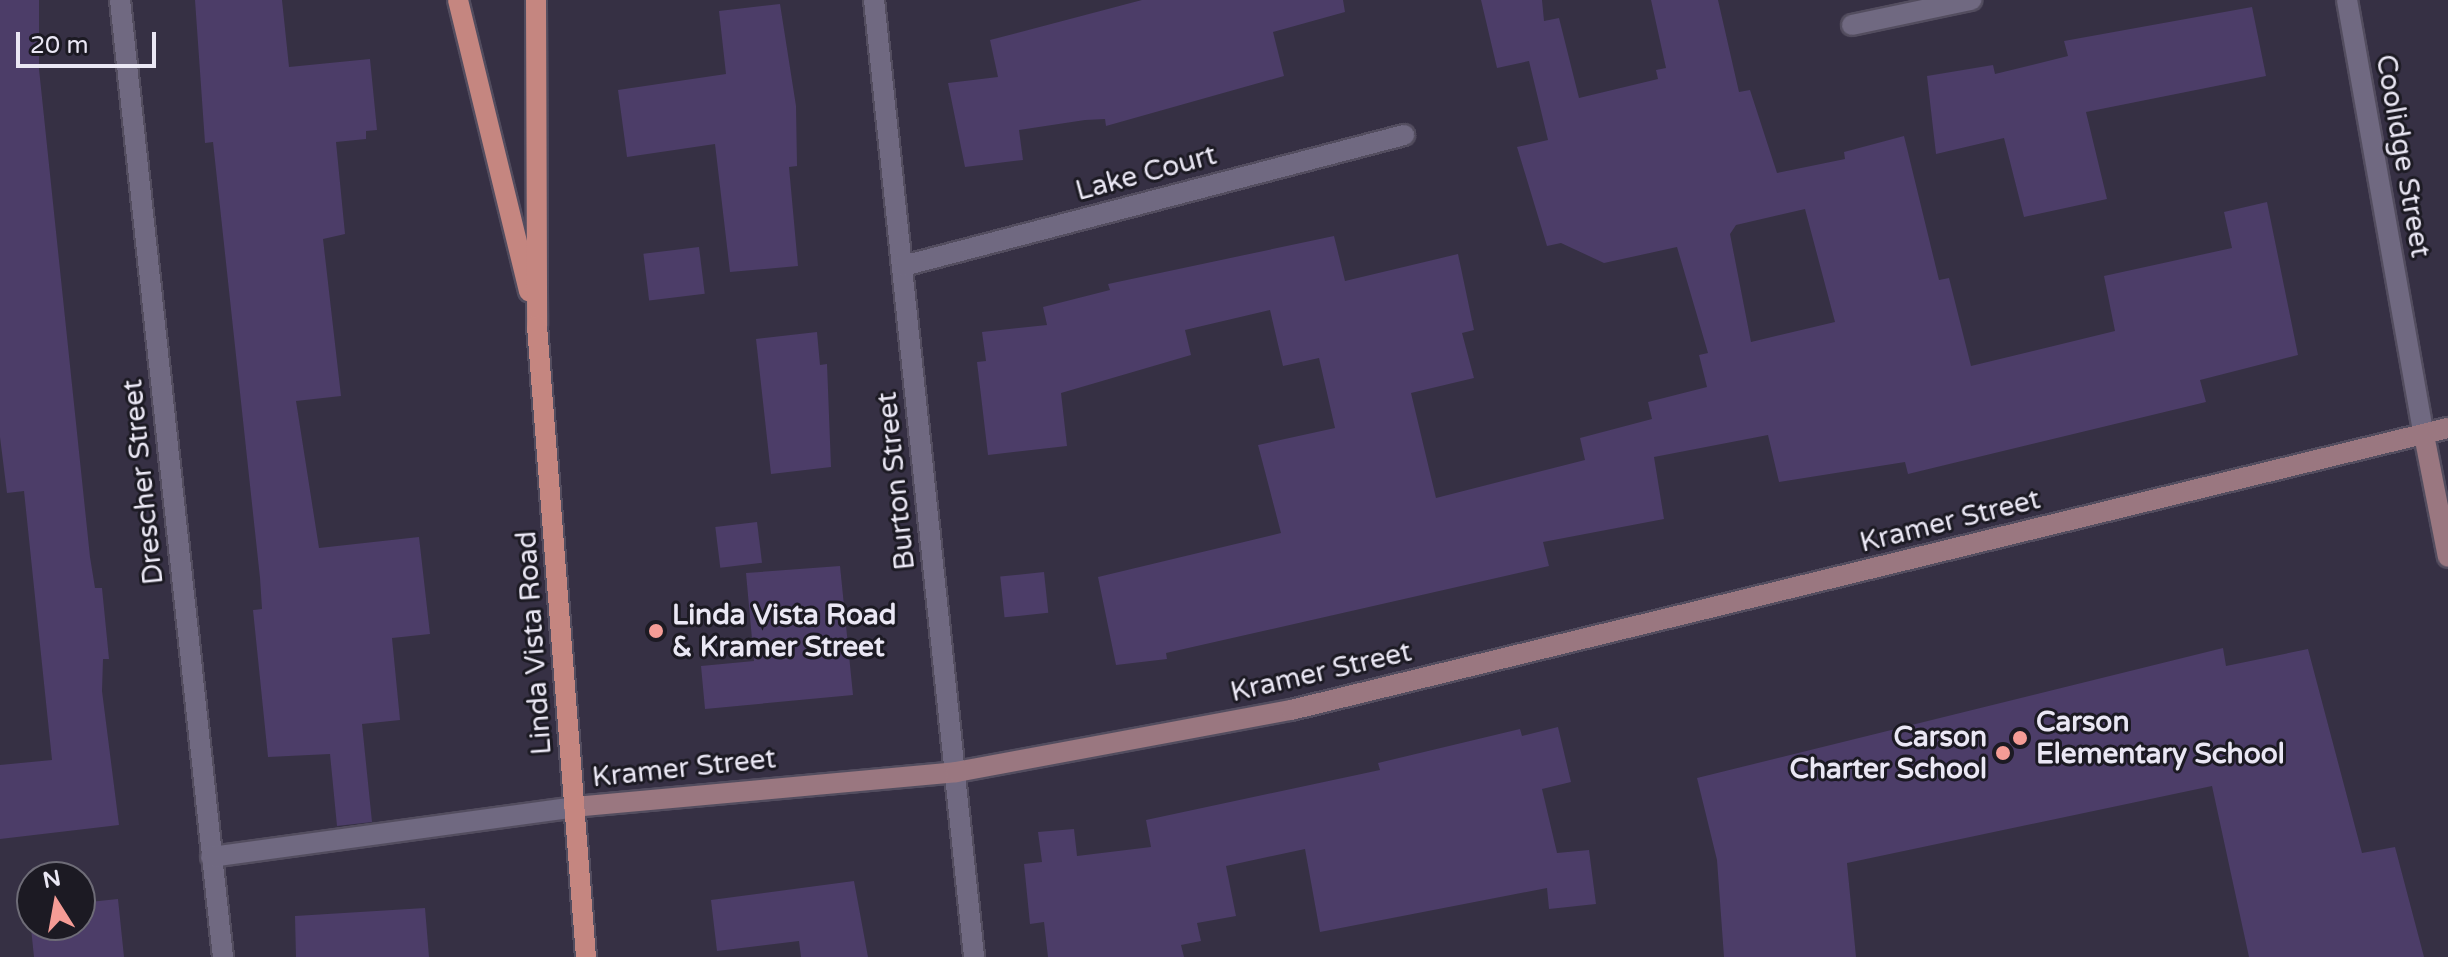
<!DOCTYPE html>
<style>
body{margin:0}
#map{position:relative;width:2448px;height:957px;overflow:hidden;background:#363044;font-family:"Varela Round",sans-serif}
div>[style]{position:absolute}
.building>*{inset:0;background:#4c3d68;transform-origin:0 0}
.roads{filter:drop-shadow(2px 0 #534d5f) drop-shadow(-2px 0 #534d5f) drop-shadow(0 2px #534d5f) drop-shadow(0 -2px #534d5f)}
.street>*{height:20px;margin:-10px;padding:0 10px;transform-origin:10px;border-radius:10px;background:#706981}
.secondary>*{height:20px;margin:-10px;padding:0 10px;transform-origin:10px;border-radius:10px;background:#9a7780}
.primary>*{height:20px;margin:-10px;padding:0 10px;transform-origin:10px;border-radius:10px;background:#c58680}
.dots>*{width:22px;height:22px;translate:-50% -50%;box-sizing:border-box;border:4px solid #1c1a23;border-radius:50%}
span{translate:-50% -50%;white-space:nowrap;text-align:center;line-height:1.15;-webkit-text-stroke:6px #1c1a23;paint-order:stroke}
.street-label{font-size:28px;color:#eae7f4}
.poi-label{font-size:28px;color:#eae7f4;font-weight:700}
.left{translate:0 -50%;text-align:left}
.right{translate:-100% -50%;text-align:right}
.north{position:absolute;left:16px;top:861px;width:80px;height:80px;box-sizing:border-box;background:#1c1a23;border:2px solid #6e6c77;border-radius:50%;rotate:349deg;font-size:22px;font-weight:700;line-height:32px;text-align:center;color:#eae7f4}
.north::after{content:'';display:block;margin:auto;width:28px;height:36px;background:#f59c96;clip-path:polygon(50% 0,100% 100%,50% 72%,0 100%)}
.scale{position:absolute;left:16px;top:32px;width:140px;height:36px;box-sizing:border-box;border:4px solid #eae7f4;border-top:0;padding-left:10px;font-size:24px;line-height:28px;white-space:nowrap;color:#eae7f4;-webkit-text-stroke:6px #1c1a23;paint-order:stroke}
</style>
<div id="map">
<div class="building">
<div style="clip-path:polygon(0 0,39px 0,39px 69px,90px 557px,95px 588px,102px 588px,109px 659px,103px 659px,102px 691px,119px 825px,0 839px,0 765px,52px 760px,24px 491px,7px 493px,0 437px)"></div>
<div style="clip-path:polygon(195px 0,282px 0,289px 67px,370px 59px,377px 130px,366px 131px,366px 139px,336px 142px,345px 234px,323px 239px,341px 396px,296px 401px,319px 548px,419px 537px,430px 634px,392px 638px,400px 720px,362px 724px,372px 822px,337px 826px,330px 754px,268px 757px,253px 610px,262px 609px,260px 578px,213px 142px,205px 143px)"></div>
<div style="clip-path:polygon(1142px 0,1343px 0,1345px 12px,1273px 32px,1284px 76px,1106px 126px,1105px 119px,1085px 120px,1019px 130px,1023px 160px,965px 167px,948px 83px,998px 77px,990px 40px)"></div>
<div style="clip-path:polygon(evenodd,1481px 0,1542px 0,1544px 21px,1559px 18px,1579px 98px,1658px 79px,1656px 70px,1666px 68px,1651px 0,1718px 0,1739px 92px,1750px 90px,1777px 173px,1845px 159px,1844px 152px,1904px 136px,1939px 280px,1949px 278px,1971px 366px,2115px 331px,2104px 276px,2232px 248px,2224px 212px,2267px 202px,2298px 355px,2200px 380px,2206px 402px,1908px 474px,1905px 462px,1779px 482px,1768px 435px,1654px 457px,1664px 519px,1543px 542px,1549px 566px,1166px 653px,1167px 659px,1116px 665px,1098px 577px,1281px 533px,1258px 445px,1335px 428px,1319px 358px,1283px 366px,1270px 310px,1185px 330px,1191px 355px,1061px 393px,1067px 446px,988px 455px,977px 362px,986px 361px,982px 332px,1047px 325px,1043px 307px,1110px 290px,1108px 284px,1334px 236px,1345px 281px,1458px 254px,1474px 330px,1462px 333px,1474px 378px,1411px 393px,1436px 498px,1585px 460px,1580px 438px,1652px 419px,1648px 402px,1707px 387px,1699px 355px,1708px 353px,1677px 247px,1604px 263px,1561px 243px,1547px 246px,1517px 147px,1548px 140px,1529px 61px,1497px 68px,1481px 0,1805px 209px,1835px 322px,1751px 342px,1730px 234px,1736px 225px,1805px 209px)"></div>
<div style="clip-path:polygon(780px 4px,796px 106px,797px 166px,789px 167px,798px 266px,730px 272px,715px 144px,627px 157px,618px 90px,726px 74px,719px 11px)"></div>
<div style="clip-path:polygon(2252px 7px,2266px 76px,2086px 112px,2107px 199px,2024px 217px,2004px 138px,1936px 154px,1927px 76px,1993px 65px,1995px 74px,2068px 56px,2064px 41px)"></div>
<div style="left:699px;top:247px;width:47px;height:56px;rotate:83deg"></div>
<div style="clip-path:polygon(817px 332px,820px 365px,827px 364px,831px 467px,771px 474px,756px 339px)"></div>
<div style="left:757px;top:522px;width:41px;height:42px;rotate:83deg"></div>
<div style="clip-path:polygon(840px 566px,853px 695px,705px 709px,701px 666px,754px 661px,746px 573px)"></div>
<div style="left:1044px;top:572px;width:41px;height:44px;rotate:84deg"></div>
<div style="clip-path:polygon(2223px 648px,2226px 666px,2308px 649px,2362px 853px,2395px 847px,2424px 957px,2249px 957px,2212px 786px,1847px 863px,1856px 957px,1724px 957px,1717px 860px,1697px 778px)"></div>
<div style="clip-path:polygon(1558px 727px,1571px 782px,1542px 789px,1557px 853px,1589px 850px,1596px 904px,1549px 909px,1547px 888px,1320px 932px,1305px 849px,1226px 866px,1236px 916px,1197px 923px,1201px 941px,1181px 945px,1184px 957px,1048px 957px,1044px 922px,1030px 924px,1024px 864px,1042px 862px,1038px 832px,1074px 829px,1077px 856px,1151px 847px,1146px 820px,1380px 770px,1378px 763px,1520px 729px,1522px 736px)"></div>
<div style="clip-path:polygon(854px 881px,868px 957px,801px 957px,799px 941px,717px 951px,711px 900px)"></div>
<div style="clip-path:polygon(118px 899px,124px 957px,34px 957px,29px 909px,32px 925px,80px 925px,80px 903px)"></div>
<div style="clip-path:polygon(425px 908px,429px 957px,296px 957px,295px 916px)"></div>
</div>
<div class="roads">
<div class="street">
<div style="left:120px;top:0;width:963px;rotate:83.86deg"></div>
<div style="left:874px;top:0;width:962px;rotate:84.03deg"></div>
<div style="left:2347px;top:0;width:442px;rotate:80deg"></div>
<div style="left:1852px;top:25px;width:122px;rotate:-11.9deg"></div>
<div style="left:903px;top:266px;width:518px;rotate:-14.65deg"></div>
<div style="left:211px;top:857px;width:366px;rotate:-7.8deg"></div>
</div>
<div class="secondary">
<div style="left:2424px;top:435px;width:124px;rotate:78.9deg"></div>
<div style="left:574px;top:807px;width:384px;rotate:-5.2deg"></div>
<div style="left:956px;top:772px;width:341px;rotate:-10.5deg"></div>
<div style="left:1291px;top:710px;width:1191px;rotate:-13.7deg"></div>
</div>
<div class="primary">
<div style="left:458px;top:0;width:300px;rotate:76.3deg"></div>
<div style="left:536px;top:0;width:326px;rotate:89.8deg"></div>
<div style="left:537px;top:326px;width:633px;rotate:85.56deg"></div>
</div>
</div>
<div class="dots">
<div style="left:656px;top:631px;background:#f59c96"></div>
<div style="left:2020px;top:738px;background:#f59c96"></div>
<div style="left:2003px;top:753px;background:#f59c96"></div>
</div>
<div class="street-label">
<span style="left:2403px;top:156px;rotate:80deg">Coolidge Street</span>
<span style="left:1146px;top:173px;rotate:-15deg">Lake Court</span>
<span style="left:896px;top:481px;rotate:-96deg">Burton Street</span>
<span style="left:143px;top:482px;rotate:-96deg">Drescher Street</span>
<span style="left:1950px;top:521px;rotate:-14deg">Kramer Street</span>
<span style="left:534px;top:643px;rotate:-94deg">Linda Vista Road</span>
<span style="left:1321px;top:672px;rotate:-13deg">Kramer Street</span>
<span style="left:684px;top:768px;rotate:-6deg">Kramer Street</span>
</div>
<div class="poi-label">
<span class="left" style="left:672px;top:631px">Linda Vista Road<br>&amp; Kramer Street</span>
<span class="left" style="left:2036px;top:738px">Carson<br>Elementary School</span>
<span class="right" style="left:1987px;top:753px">Carson<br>Charter School</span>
</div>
<div class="north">N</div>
<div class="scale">20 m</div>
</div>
